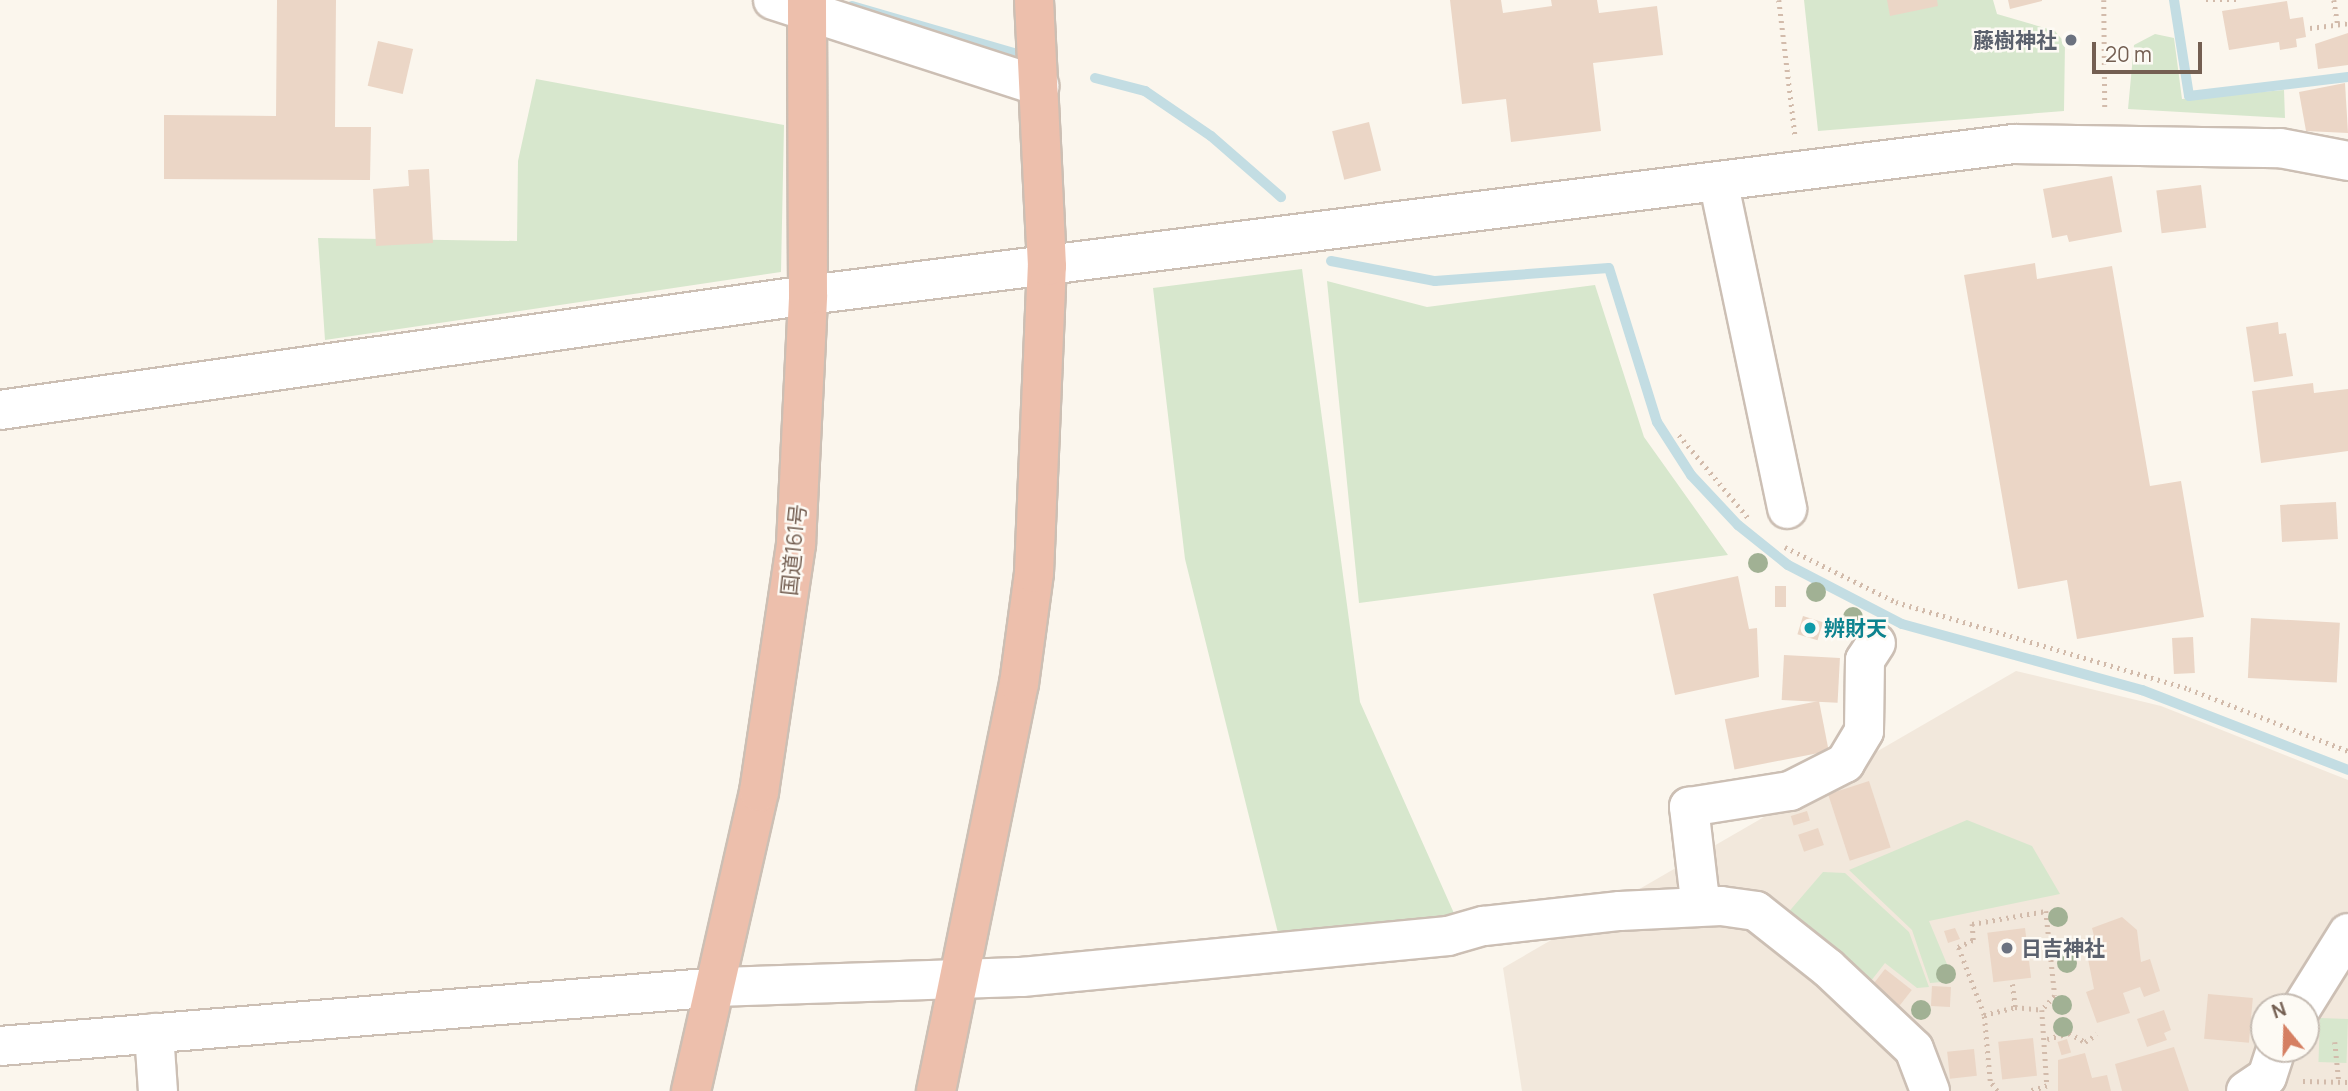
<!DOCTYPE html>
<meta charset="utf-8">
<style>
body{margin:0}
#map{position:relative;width:2348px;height:1091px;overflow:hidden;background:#fbf6ed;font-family:Manrope,"Noto Sans JP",sans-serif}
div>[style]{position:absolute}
.residential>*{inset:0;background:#f2e8dc}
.green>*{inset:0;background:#d7e7cd;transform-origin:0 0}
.stream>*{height:10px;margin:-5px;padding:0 5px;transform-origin:5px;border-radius:5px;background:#c3dde3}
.building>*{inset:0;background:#ebd6c6;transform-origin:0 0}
.path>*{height:4.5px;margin-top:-2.25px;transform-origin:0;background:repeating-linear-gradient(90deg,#d2bbab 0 2px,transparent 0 7px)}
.roads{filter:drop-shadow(2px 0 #ccbfb4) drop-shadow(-2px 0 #ccbfb4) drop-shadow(0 2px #ccbfb4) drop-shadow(0 -2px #ccbfb4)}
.minor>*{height:38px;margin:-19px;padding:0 19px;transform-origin:19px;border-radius:19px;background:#fff}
.highway>*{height:38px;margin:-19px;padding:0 19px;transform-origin:19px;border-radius:19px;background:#edbfac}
.trees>*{width:20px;height:20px;margin:-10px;border-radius:50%;background:#a1b194}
.dots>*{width:19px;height:19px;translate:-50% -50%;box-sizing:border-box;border:4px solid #fdfaf4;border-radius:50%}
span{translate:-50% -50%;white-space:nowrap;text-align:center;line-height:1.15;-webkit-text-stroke:5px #fdfaf4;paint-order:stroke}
.worship-label{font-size:21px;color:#5b616d;font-weight:700}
.right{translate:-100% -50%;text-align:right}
.left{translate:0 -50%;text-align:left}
.street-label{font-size:21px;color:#745f52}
.culture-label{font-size:21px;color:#0d838f;font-weight:700}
.north{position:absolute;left:2250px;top:993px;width:70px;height:70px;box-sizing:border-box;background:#fdfaf4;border:2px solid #c6bcb3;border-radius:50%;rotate:341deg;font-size:19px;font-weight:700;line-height:28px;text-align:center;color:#745f52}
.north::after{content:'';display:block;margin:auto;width:24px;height:32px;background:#d57f62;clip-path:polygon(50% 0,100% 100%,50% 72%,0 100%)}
.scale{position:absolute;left:2092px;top:42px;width:110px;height:32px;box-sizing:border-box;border:4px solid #745f52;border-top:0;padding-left:9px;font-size:21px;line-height:24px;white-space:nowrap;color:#745f52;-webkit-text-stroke:5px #fdfaf4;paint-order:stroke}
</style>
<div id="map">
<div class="residential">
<div style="clip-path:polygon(evenodd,2016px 671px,2161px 706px,2348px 780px,2348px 1091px,1522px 1091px,1503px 968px,2016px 671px,2264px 1007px,2306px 1007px,2306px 1049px,2264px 1049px,2264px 1007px)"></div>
</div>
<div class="green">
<div style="clip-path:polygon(1804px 0,1993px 0,1997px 14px,2055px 31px,2065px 43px,2064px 111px,1818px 131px)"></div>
<div style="clip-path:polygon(2155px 34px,2174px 38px,2182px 99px,2284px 90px,2285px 118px,2128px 109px,2134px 45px)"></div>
<div style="clip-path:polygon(536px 79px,784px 125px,781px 272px,325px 340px,318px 238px,517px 241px,518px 161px)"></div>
<div style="clip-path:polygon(1302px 269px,1360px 702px,1457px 920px,1278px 933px,1185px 559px,1153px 288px)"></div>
<div style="clip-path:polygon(1327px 281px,1427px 307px,1595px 285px,1644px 437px,1728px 555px,1359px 603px)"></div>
<div style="clip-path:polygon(1967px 820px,2032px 846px,2060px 894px,1929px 921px,1954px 981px,1930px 983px,1912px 930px,1849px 870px)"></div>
<div style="clip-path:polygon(1823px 872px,1845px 873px,1909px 932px,1929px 987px,1917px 988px,1885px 963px,1867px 986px,1786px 915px)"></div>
<div style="left:2320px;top:1018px;width:28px;height:44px;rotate:2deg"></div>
</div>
<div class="stream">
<div style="left:2174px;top:0;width:97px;rotate:81.1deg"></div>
<div style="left:2189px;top:96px;width:160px;rotate:-6.8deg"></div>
<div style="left:852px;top:6px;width:172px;rotate:16.2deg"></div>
<div style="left:1095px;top:78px;width:52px;rotate:14.6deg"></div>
<div style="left:1145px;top:91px;width:80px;rotate:34.3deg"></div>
<div style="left:1211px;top:136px;width:93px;rotate:41.1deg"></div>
<div style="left:1331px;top:261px;width:106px;rotate:10.9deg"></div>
<div style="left:1435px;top:281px;width:174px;rotate:-4.3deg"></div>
<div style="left:1609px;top:268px;width:161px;rotate:72.7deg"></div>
<div style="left:1657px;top:422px;width:63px;rotate:57.3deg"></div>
<div style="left:1691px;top:475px;width:69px;rotate:46.8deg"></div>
<div style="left:1738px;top:525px;width:64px;rotate:38.7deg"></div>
<div style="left:1788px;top:565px;width:128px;rotate:27.4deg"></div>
<div style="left:1902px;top:624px;width:249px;rotate:15.4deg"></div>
<div style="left:2142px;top:690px;width:221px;rotate:21.2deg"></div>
</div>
<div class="building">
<div style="clip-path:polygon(277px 0,336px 0,335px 127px,371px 127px,370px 180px,164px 179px,164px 115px,276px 116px)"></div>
<div style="clip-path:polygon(1450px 0,1501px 0,1503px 13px,1552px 6px,1551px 0,1597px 0,1599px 13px,1657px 6px,1663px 55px,1593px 63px,1601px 131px,1511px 142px,1506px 99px,1462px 104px)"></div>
<div style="clip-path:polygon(1887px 0,1937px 0,1938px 6px,1890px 16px)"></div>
<div style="clip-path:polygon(2008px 0,2042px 0,2042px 1px,2010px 9px)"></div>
<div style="clip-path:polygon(2287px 1px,2290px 19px,2303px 17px,2306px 37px,2296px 39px,2297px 47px,2280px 50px,2279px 42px,2229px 50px,2222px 11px)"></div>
<div style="clip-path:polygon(2348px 33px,2348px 65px,2318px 69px,2315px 44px)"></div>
<div style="left:378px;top:41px;width:36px;height:46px;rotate:13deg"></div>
<div style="clip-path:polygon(2345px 83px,2348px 133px,2306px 131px,2299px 92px)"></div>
<div style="left:1369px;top:122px;width:50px;height:38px;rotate:76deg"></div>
<div style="clip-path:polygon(429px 169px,433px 243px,376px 246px,373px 189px,409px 186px,408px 170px)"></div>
<div style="clip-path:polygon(2112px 176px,2122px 232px,2069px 242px,2067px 235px,2052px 238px,2043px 189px)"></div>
<div style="left:2201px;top:185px;width:43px;height:45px;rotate:83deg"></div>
<div style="clip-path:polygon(2035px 263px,2037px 279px,2112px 266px,2150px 486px,2181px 481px,2204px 617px,2077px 639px,2067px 580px,2018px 589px,1964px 275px)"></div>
<div style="clip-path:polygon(2278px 322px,2279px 334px,2286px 333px,2293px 376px,2254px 382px,2246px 327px)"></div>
<div style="clip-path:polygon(2313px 383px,2314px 393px,2348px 389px,2348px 451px,2261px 463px,2252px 391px)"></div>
<div style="left:2336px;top:502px;width:37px;height:56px;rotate:87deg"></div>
<div style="clip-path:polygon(1738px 576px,1749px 629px,1757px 628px,1759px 677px,1675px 695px,1653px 594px)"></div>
<div style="left:1775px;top:586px;width:11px;height:21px"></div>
<div style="left:1803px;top:616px;width:21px;height:19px;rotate:17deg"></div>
<div style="left:2251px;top:618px;width:89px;height:60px;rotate:3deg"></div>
<div style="left:2193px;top:637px;width:36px;height:21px;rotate:87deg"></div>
<div style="left:1784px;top:655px;width:56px;height:45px;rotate:3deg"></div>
<div style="left:1819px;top:701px;width:51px;height:96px;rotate:79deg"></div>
<div style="left:1869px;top:781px;width:70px;height:43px;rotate:72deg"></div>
<div style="left:1807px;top:811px;width:10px;height:17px;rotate:73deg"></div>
<div style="left:1818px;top:828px;width:18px;height:21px;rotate:71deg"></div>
<div style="clip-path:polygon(2122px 917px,2137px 930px,2141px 962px,2150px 959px,2160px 991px,2144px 997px,2140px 987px,2123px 993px,2130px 1013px,2097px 1023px,2086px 992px,2094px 989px,2084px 939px,2094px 936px,2092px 928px)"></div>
<div style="clip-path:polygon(1955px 928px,1960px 939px,1948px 943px,1944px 931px)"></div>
<div style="left:2025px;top:928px;width:50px;height:38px;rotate:83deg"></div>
<div style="left:1885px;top:969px;width:34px;height:26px;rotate:38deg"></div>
<div style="left:1932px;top:986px;width:19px;height:20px;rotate:3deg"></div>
<div style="left:2208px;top:994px;width:45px;height:45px;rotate:5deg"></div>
<div style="clip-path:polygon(2164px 1010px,2171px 1030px,2164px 1033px,2167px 1040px,2147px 1047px,2137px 1019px)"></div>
<div style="left:2033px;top:1038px;width:38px;height:35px;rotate:84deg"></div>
<div style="left:2067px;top:1039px;width:14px;height:10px;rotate:73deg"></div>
<div style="clip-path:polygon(2174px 1047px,2189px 1091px,2122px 1091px,2115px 1064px)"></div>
<div style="left:1974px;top:1049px;width:27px;height:27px;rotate:84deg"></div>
<div style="clip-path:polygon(2085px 1053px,2092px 1078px,2107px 1075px,2111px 1091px,2058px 1091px,2058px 1060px)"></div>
</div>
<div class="path">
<div style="left:1779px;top:0;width:136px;rotate:83.2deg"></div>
<div style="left:2104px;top:0;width:108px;rotate:89.5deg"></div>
<div style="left:2206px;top:0;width:35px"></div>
<div style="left:2334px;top:0;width:24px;rotate:81deg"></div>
<div style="left:2310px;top:28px;width:38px;rotate:-7deg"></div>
<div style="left:1679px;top:435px;width:111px;rotate:50.1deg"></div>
<div style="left:1785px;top:547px;width:124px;rotate:26.4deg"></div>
<div style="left:1896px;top:602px;width:306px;rotate:16.5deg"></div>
<div style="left:2189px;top:689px;width:171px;rotate:21.3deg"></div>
<div style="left:1823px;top:632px;width:14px;rotate:12deg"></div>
<div style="left:2015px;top:1007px;width:27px;rotate:6deg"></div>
<div style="left:2042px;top:1010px;width:76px;rotate:86.2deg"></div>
<div style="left:2047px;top:1086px;width:17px;rotate:163deg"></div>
<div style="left:1984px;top:1015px;width:73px;rotate:-110.9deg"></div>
<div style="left:1958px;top:947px;width:17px;rotate:-25deg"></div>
<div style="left:1973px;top:940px;width:16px;rotate:-94deg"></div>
<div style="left:1972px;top:924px;width:75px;rotate:-10deg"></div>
<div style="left:2046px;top:911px;width:85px;rotate:84deg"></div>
<div style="left:2055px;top:996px;width:19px;rotate:133deg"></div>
<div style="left:2047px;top:1039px;width:23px;rotate:-15deg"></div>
<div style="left:2069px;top:1033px;width:18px;rotate:29deg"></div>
<div style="left:2085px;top:1042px;width:14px;rotate:-34deg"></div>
<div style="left:2335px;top:1042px;width:40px;rotate:84.3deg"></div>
<div style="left:2303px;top:1081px;width:45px;rotate:1.3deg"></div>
<div style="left:1997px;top:1091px;width:12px;rotate:-125deg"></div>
<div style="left:1990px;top:1081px;width:66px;rotate:-95.2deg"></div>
<div style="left:1984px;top:1015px;width:32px;rotate:-14deg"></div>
<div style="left:2015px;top:1007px;width:23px;rotate:-97deg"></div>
</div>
<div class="roads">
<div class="minor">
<div style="left:773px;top:0;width:280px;rotate:17.9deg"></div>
<div style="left:1719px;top:185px;width:331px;rotate:78.1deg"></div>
<div style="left:0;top:410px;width:816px;rotate:-8.1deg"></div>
<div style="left:808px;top:295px;width:1215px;rotate:-7.14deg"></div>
<div style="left:2014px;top:144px;width:266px;rotate:0.9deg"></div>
<div style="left:2280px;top:148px;width:69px;rotate:10.8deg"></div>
<div style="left:1694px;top:906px;width:15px;rotate:-70deg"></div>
<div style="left:1699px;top:892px;width:86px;rotate:-96.7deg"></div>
<div style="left:1689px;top:807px;width:102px;rotate:-9deg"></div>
<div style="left:1790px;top:791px;width:62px;rotate:-27deg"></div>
<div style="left:1845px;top:763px;width:37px;rotate:-59deg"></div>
<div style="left:1864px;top:731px;width:71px;rotate:-89.2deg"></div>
<div style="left:1865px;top:660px;width:20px;rotate:-57deg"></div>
<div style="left:2302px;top:1007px;width:87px;rotate:-58.1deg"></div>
<div style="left:154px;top:1033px;width:58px;rotate:86.1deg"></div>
<div style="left:0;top:1046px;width:721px;rotate:-4.69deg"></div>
<div style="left:719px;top:987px;width:303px;rotate:-1.9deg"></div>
<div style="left:1022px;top:977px;width:428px;rotate:-5.5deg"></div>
<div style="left:1448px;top:936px;width:37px;rotate:-16deg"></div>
<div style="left:1484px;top:926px;width:137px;rotate:-6.3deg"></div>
<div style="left:1620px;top:911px;width:101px;rotate:-2.8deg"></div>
<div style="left:1721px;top:906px;width:35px;rotate:8deg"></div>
<div style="left:1756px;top:911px;width:92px;rotate:38.4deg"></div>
<div style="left:1828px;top:968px;width:118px;rotate:43.3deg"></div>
<div style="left:1914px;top:1049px;width:45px;rotate:69.1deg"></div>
<div style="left:2246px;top:1091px;width:25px;rotate:-34deg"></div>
<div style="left:2267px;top:1077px;width:29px;rotate:-72deg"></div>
</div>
<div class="highway">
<div style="left:691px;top:1091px;width:307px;rotate:-77.2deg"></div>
<div style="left:759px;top:792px;width:251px;rotate:-81.5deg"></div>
<div style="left:796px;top:544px;width:249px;rotate:-87.2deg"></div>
<div style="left:808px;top:295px;width:295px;rotate:-90.2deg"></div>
<div style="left:936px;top:1091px;width:415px;rotate:-78.5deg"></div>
<div style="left:1019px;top:684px;width:112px;rotate:-82.3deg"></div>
<div style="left:1034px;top:573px;width:307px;rotate:-87.6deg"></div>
<div style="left:1047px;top:266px;width:266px;rotate:-92.8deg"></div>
</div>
</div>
<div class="trees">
<div style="left:1758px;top:563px"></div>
<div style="left:1816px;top:592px"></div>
<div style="left:1853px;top:617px"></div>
<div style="left:2058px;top:917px"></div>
<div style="left:2067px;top:963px"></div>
<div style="left:1946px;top:974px"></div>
<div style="left:2062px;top:1005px"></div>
<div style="left:1921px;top:1010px"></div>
<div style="left:2063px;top:1027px"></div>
</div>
<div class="dots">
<div style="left:2071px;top:40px;background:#6b7280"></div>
<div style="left:1810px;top:628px;background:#0f9aa8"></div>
<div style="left:2007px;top:948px;background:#6b7280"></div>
</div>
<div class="worship-label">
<span class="right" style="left:2057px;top:40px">藤樹神社</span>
<span class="left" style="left:2021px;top:948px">日吉神社</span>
</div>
<div class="street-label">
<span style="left:793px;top:550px;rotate:-84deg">国道161号</span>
</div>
<div class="culture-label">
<span class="left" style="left:1824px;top:628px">辨財天</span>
</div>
<div class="north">N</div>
<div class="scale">20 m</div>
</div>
